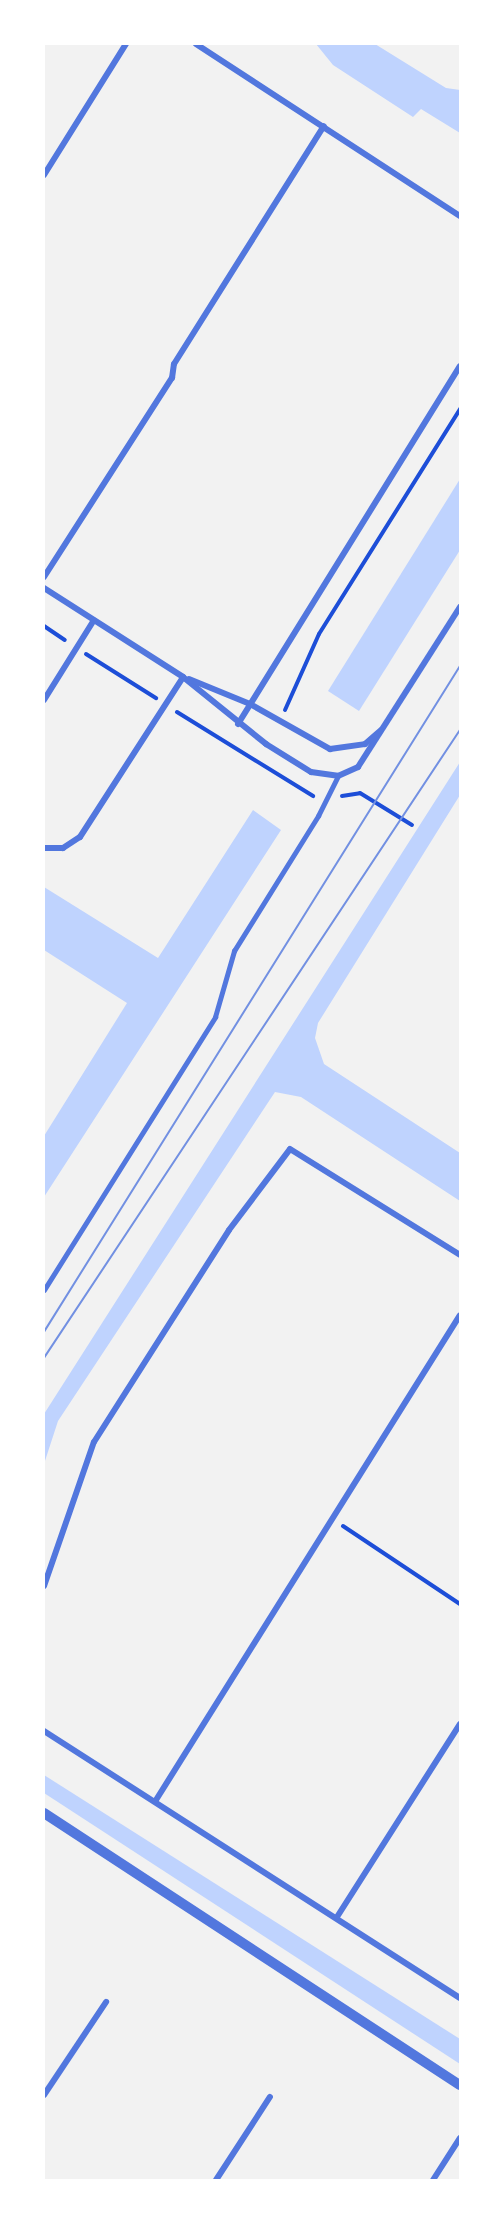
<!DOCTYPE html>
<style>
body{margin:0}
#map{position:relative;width:504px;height:2224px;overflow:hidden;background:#f2f2f2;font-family:Spectral,serif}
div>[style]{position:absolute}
.water>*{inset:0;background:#bfd3fe}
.path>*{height:4px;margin:-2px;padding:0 2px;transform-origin:2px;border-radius:2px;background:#1d4ed8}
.service>*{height:4.5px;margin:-2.25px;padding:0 2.25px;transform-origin:2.25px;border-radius:2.25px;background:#5277de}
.minor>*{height:6px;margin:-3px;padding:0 3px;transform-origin:3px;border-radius:3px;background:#5277de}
.tertiary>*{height:10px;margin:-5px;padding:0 5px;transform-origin:5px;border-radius:5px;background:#5277de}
.tram>*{height:1.5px;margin:-0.75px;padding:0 0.75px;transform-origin:0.75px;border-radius:0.75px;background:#7290e2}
span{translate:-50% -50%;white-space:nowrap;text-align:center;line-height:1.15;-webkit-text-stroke:4.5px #fff;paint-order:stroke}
.frame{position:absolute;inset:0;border:45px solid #fff;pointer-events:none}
</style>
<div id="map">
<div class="water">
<div style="clip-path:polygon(316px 44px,375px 44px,446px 88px,460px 90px,460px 133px,421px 109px,413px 117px,333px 65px)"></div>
<div style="clip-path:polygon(460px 479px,460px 550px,359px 711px,328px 691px)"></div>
<div style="clip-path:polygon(460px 762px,460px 795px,318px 1023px,315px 1038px,324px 1064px,460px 1153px,460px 1201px,301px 1097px,275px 1092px,58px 1421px,44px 1464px,44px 1414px)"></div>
<div style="clip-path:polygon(253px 810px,281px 830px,44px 1197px,44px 1136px,127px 1003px,44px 950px,44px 887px,158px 958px)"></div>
<div style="clip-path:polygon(44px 1775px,460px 2039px,460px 2064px,44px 1793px)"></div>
</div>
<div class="path">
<div style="left:44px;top:626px;width:25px;rotate:34deg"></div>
<div style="left:86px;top:654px;width:83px;rotate:32.2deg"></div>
<div style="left:285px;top:710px;width:83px;rotate:-65.9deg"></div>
<div style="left:319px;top:634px;width:266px;rotate:-57.9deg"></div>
<div style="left:177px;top:712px;width:160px;rotate:31.7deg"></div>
<div style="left:342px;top:796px;width:18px;rotate:-9deg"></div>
<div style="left:360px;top:793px;width:61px;rotate:31.6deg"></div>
<div style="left:343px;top:1526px;width:141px;rotate:33.7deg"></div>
</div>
<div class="service">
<div style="left:44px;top:1290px;width:322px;rotate:-57.9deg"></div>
<div style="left:215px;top:1017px;width:69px;rotate:-73.9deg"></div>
<div style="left:234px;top:951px;width:159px;rotate:-58.1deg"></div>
<div style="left:318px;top:816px;width:45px;rotate:-63.4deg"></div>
</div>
<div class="minor">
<div style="left:196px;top:44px;width:315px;rotate:33.1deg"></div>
<div style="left:44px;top:175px;width:155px;rotate:-58deg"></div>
<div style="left:44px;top:577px;width:237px;rotate:-57.3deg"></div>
<div style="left:172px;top:378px;width:14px;rotate:-82deg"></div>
<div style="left:174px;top:364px;width:281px;rotate:-57.8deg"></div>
<div style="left:44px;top:588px;width:165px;rotate:32.6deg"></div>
<div style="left:183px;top:677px;width:107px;rotate:38.9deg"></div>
<div style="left:266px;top:744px;width:53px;rotate:31.9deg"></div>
<div style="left:311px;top:772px;width:27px;rotate:8deg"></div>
<div style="left:338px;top:776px;width:22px;rotate:-24deg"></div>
<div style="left:358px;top:767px;width:190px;rotate:-57.5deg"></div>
<div style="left:189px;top:679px;width:66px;rotate:22.3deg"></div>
<div style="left:250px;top:704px;width:92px;rotate:29.4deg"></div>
<div style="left:330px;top:749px;width:35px;rotate:-8deg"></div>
<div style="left:365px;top:744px;width:21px;rotate:-41deg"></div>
<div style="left:44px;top:700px;width:94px;rotate:-58deg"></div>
<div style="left:238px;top:724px;width:421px;rotate:-58.2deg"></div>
<div style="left:44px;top:848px;width:19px"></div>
<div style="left:63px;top:848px;width:20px;rotate:-33deg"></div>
<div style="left:80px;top:837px;width:190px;rotate:-57.2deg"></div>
<div style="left:44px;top:1586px;width:152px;rotate:-70.9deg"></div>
<div style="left:94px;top:1442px;width:251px;rotate:-57.5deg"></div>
<div style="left:229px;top:1230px;width:101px;rotate:-53deg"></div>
<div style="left:290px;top:1149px;width:200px;rotate:31.9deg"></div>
<div style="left:44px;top:1731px;width:494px;rotate:32.7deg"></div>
<div style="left:156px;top:1800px;width:572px;rotate:-57.92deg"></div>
<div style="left:337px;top:1917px;width:229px;rotate:-57.5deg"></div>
<div style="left:44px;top:2095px;width:112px;rotate:-56.3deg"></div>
<div style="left:216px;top:2180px;width:99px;rotate:-57deg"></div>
<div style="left:433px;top:2180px;width:50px;rotate:-57.3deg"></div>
</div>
<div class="tertiary">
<div style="left:44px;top:1813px;width:497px;rotate:33.2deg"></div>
</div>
<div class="tram">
<div style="left:44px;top:1332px;width:785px;rotate:-58.01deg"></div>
<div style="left:44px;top:1358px;width:753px;rotate:-56.48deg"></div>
</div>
<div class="frame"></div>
</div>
